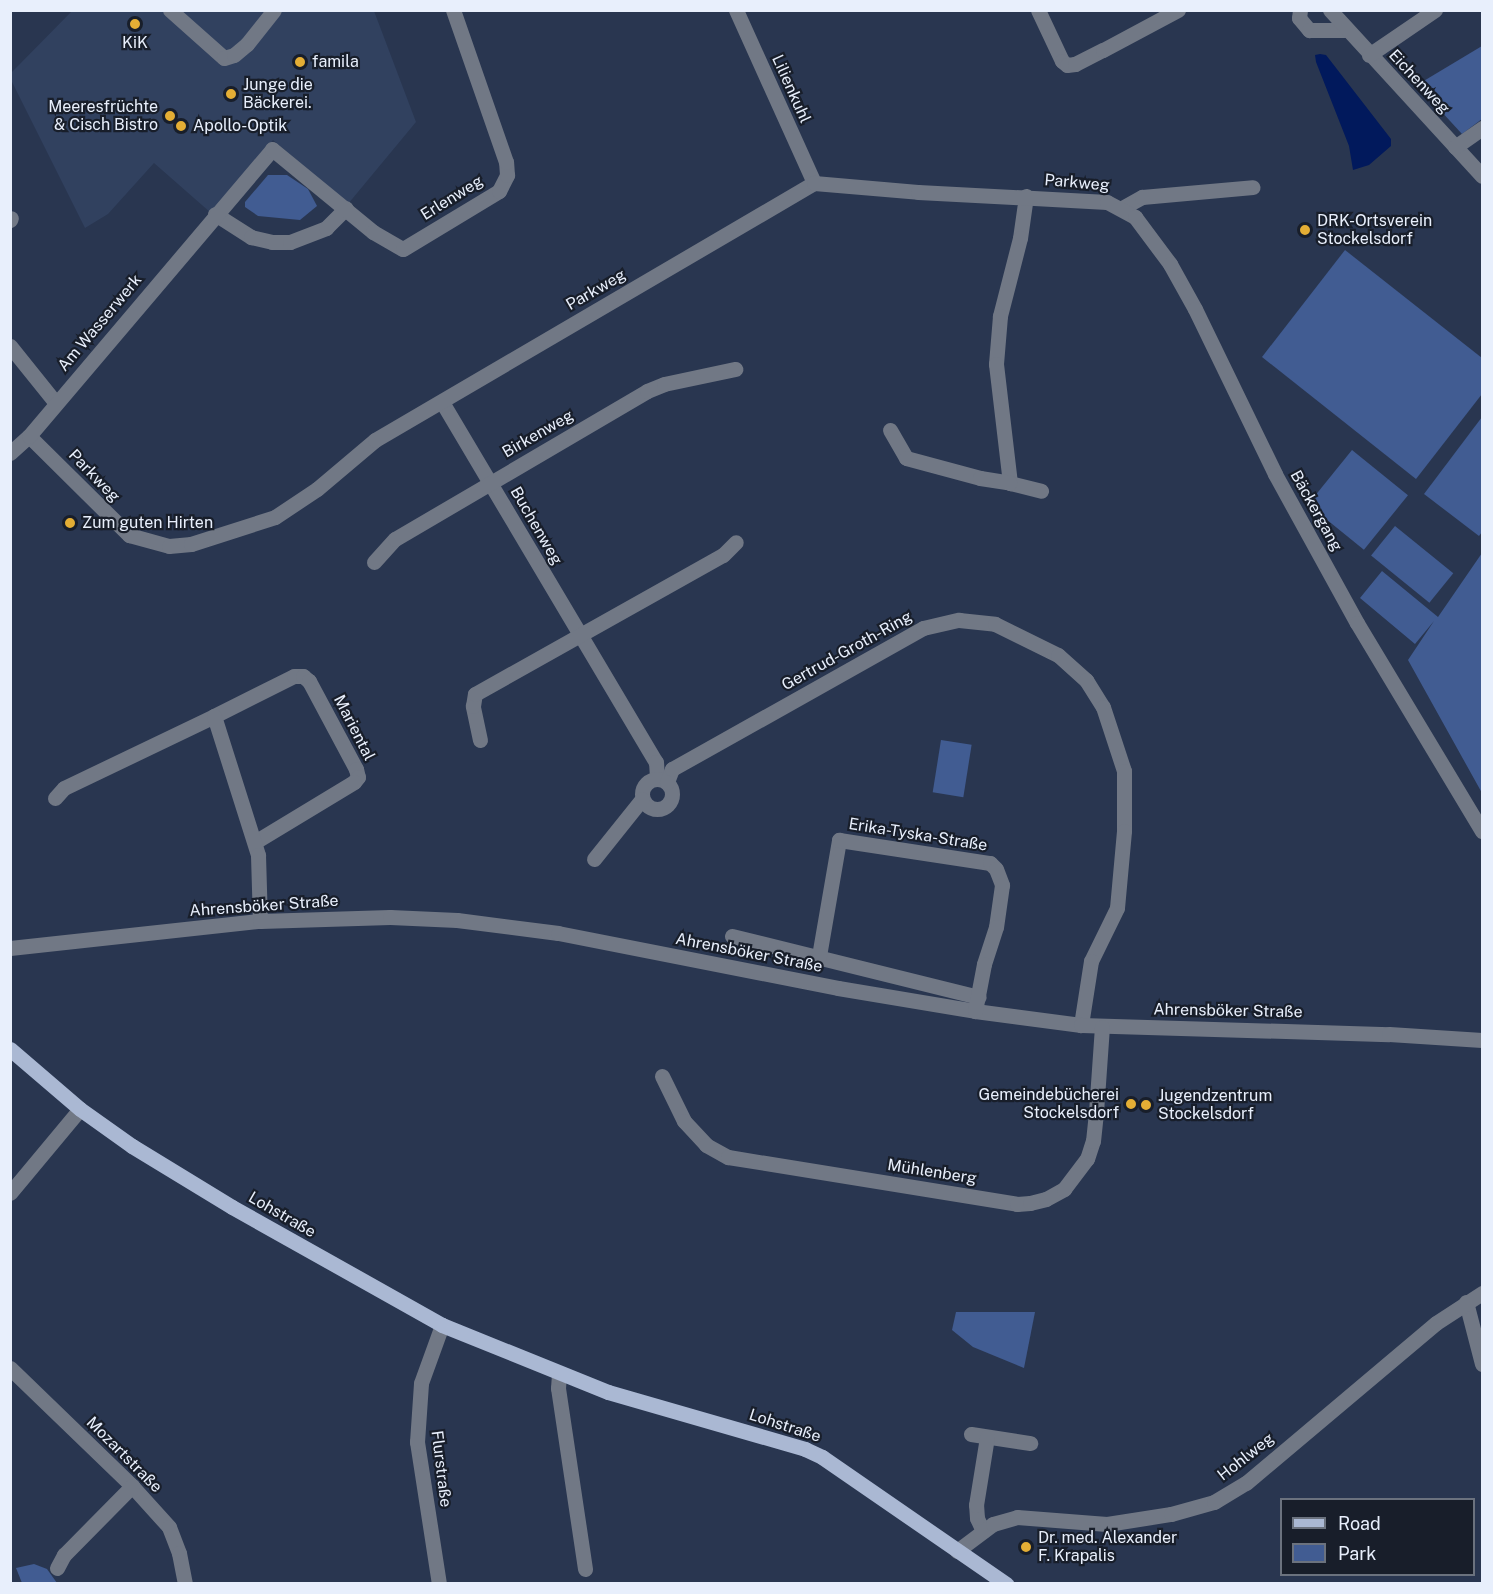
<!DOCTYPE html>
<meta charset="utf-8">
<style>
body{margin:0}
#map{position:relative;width:1493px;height:1594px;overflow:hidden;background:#293650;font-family:"Public Sans",sans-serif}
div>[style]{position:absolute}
.built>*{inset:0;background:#31415f}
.green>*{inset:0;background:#415c92;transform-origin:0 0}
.water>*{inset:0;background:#01195c}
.minor>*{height:15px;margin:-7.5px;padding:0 7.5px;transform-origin:7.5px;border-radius:7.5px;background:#717885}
.minor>.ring{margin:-7.5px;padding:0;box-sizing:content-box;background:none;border:15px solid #717885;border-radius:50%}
.major>*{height:15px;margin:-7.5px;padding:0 7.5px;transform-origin:7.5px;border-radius:7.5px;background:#aab8d3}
.dots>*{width:16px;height:16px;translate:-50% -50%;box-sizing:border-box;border:3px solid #181e2a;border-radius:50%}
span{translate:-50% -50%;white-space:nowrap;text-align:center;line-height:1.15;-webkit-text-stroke:4.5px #181e2a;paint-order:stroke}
.poi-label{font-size:16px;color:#e8effc}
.left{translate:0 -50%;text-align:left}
.right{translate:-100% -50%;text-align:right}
.street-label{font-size:16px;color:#e8effc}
.frame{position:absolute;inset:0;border:12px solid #e8effc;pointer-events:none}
.legend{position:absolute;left:1280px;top:1498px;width:195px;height:78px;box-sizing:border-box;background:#181e2a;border:2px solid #6b727e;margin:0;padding:8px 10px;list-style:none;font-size:18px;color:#e8effc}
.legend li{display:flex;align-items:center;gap:12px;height:30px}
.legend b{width:30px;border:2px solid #6b727e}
</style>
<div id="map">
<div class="built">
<div style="clip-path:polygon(72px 11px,374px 11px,416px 122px,348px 204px,273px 140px,211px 213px,154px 163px,108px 214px,85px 228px,11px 80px,11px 73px)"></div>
</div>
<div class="green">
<div style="clip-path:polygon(1482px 46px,1482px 119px,1462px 134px,1417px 85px)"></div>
<div style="clip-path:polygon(268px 175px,287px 175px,308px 189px,317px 206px,300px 220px,258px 216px,245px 207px,245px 202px)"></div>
<div style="clip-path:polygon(1345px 250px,1482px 358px,1482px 394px,1416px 479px,1262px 357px)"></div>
<div style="clip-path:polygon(1482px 417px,1482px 532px,1479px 536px,1424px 494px)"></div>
<div style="left:1352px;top:450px;width:72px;height:70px;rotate:39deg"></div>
<div style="left:1395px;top:526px;width:75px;height:38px;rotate:39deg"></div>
<div style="clip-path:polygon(1482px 553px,1482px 793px,1408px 660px,1434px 621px,1415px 644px,1360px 598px,1382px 571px,1438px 617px)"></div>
<div style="left:941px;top:740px;width:31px;height:53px;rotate:9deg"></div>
<div style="clip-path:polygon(956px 1312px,1035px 1312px,1024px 1368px,973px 1347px,952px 1330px)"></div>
<div style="clip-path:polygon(34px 1564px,47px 1569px,57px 1583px,22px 1583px,16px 1568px)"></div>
</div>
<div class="water">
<div style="clip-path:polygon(1320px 54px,1326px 55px,1333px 64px,1391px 139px,1391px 146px,1369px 165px,1353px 170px,1349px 146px,1316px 62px,1315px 55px)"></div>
</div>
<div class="minor">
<div style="left:170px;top:10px;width:72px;rotate:41.6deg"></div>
<div style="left:224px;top:58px;width:10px;rotate:-17deg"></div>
<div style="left:234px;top:55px;width:17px;rotate:-40deg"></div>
<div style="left:247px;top:44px;width:43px;rotate:-51.5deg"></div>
<div style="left:736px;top:10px;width:190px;rotate:65.7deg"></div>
<div style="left:1038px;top:10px;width:56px;rotate:64.8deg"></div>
<div style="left:1062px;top:61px;width:6px;rotate:39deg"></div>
<div style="left:1067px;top:65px;width:8px;rotate:-7deg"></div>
<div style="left:1075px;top:64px;width:31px;rotate:-27deg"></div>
<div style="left:1103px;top:50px;width:85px;rotate:-28.1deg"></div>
<div style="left:1300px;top:10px;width:8px;rotate:97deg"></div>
<div style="left:1299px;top:18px;width:16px;rotate:50deg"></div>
<div style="left:1309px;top:30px;width:38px"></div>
<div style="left:1330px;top:10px;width:225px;rotate:47.5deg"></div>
<div style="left:1369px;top:55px;width:80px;rotate:-34.3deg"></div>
<div style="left:1455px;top:147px;width:33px;rotate:-35deg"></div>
<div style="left:1026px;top:196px;width:42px;rotate:98.1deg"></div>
<div style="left:1020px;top:238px;width:81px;rotate:104.4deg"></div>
<div style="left:1000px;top:316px;width:48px;rotate:94.8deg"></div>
<div style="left:996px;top:364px;width:120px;rotate:83.3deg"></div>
<div style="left:1010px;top:483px;width:32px;rotate:14deg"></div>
<div style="left:1122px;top:208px;width:23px;rotate:-29deg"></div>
<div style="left:1142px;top:197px;width:111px;rotate:-5.1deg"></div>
<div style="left:215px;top:214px;width:43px;rotate:32.6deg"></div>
<div style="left:251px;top:237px;width:22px;rotate:13deg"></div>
<div style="left:272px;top:242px;width:18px"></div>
<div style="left:290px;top:242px;width:39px;rotate:-21deg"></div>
<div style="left:326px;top:228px;width:28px;rotate:-45deg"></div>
<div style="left:10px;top:220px;width:2px;rotate:-63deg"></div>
<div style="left:10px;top:346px;width:72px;rotate:51.2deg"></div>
<div style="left:442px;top:402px;width:419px;rotate:59.3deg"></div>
<div style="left:656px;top:762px;width:16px;rotate:86deg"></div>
<div style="left:890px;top:430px;width:32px;rotate:60deg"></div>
<div style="left:906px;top:458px;width:77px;rotate:15.1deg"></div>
<div style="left:980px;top:478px;width:30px;rotate:9deg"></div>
<div style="left:29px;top:436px;width:141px;rotate:44.7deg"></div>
<div style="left:129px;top:535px;width:41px;rotate:15.4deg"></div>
<div style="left:169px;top:546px;width:22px;rotate:-5deg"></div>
<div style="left:191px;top:544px;width:88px;rotate:-17.8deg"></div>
<div style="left:275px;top:517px;width:50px;rotate:-33.7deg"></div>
<div style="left:317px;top:489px;width:76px;rotate:-40.2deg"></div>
<div style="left:375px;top:440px;width:509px;rotate:-30.35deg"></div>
<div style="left:814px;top:183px;width:104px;rotate:4.9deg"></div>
<div style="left:918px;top:192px;width:189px;rotate:3deg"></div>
<div style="left:1107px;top:202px;width:32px;rotate:28deg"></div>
<div style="left:1135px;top:217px;width:59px;rotate:53.3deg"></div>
<div style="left:1170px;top:264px;width:51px;rotate:60.9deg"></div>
<div style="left:1195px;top:309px;width:183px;rotate:64.1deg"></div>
<div style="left:1275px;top:474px;width:170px;rotate:61.2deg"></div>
<div style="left:1357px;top:623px;width:243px;rotate:59deg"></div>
<div style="left:10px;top:453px;width:25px;rotate:-42deg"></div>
<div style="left:29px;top:436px;width:376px;rotate:-49.7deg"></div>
<div style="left:272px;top:149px;width:131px;rotate:39.4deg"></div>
<div style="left:373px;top:232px;width:34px;rotate:30deg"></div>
<div style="left:403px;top:249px;width:112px;rotate:-31.1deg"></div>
<div style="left:499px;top:191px;width:18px;rotate:-63deg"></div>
<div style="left:507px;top:175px;width:13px;rotate:-94deg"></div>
<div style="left:506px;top:162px;width:161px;rotate:-109.2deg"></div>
<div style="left:374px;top:562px;width:31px;rotate:-48deg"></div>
<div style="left:395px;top:539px;width:292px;rotate:-30.4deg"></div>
<div style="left:647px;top:391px;width:18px;rotate:-22deg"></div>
<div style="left:664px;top:384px;width:73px;rotate:-11.9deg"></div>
<div style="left:214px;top:716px;width:89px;rotate:-26.6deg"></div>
<div style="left:294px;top:676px;width:9px"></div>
<div style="left:303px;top:676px;width:8px;rotate:40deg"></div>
<div style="left:309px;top:681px;width:100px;rotate:61.9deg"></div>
<div style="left:356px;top:769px;width:8px;rotate:76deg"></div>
<div style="left:358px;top:777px;width:6px;rotate:129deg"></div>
<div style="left:354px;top:782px;width:116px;rotate:148.8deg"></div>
<div style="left:480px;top:740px;width:35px;rotate:-102deg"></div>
<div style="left:473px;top:706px;width:12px;rotate:-81deg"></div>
<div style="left:475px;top:694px;width:284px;rotate:-29.3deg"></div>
<div style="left:723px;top:555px;width:18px;rotate:-45deg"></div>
<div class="ring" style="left:642px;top:779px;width:15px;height:15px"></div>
<div style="left:667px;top:782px;width:14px;rotate:-69deg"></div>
<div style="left:672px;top:769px;width:288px;rotate:-29.3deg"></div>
<div style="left:923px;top:628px;width:37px;rotate:-13deg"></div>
<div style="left:959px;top:620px;width:36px;rotate:6deg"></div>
<div style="left:995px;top:624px;width:70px;rotate:26.2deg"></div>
<div style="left:1058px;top:655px;width:38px;rotate:42deg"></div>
<div style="left:1086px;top:680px;width:32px;rotate:58deg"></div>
<div style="left:1103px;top:707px;width:67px;rotate:71.8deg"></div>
<div style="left:1124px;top:771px;width:60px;rotate:90deg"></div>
<div style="left:1124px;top:831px;width:77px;rotate:95.2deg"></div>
<div style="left:1117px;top:908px;width:59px;rotate:116.1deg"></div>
<div style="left:1091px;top:961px;width:65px;rotate:98.9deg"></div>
<div style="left:55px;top:798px;width:13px;rotate:-48deg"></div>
<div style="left:64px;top:788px;width:166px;rotate:-25.6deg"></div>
<div style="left:214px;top:716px;width:146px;rotate:72.4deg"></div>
<div style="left:258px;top:855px;width:66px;rotate:88.3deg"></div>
<div style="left:594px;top:859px;width:77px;rotate:-51.3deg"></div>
<div style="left:732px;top:936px;width:254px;rotate:13.9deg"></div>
<div style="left:10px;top:948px;width:251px;rotate:-6.2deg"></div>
<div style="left:260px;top:921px;width:130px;rotate:-1.8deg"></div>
<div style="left:390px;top:917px;width:67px;rotate:2.6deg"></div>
<div style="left:457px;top:920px;width:102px;rotate:7.3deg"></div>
<div style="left:558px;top:933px;width:285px;rotate:11.1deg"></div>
<div style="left:838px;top:988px;width:139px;rotate:9.5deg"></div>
<div style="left:975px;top:1011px;width:107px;rotate:7.5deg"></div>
<div style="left:1081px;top:1025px;width:308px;rotate:1.7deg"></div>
<div style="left:1389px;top:1034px;width:93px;rotate:3.7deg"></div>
<div style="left:819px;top:956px;width:118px;rotate:-80.2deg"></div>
<div style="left:839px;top:840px;width:153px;rotate:8.7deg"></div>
<div style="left:990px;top:863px;width:8px;rotate:45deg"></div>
<div style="left:996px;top:869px;width:17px;rotate:69deg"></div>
<div style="left:1002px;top:885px;width:42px;rotate:98.1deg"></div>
<div style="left:996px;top:927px;width:39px;rotate:108deg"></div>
<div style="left:984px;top:964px;width:48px;rotate:100.8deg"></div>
<div style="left:662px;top:1076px;width:50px;rotate:63.9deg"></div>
<div style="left:684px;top:1121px;width:33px;rotate:47deg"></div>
<div style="left:706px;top:1145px;width:25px;rotate:29deg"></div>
<div style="left:728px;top:1157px;width:293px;rotate:9.2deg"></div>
<div style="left:1017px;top:1204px;width:13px;rotate:-4deg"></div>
<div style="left:1030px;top:1203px;width:16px;rotate:-14deg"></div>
<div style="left:1046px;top:1199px;width:21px;rotate:-29deg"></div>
<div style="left:1064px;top:1189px;width:38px;rotate:-53deg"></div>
<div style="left:1087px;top:1159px;width:19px;rotate:-72deg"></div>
<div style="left:1093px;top:1141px;width:29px;rotate:-84deg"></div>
<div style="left:1096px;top:1112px;width:85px;rotate:-86deg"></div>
<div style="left:10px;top:1193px;width:109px;rotate:-50.2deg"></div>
<div style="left:1466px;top:1302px;width:64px;rotate:75.5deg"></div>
<div style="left:10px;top:1368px;width:170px;rotate:44deg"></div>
<div style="left:132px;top:1486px;width:55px;rotate:47.9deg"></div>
<div style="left:169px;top:1527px;width:28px;rotate:69deg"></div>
<div style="left:179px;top:1553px;width:32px;rotate:79deg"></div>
<div style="left:559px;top:1374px;width:14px;rotate:94deg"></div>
<div style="left:558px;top:1388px;width:183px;rotate:81.5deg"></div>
<div style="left:971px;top:1434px;width:60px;rotate:8.7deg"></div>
<div style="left:983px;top:1531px;width:14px;rotate:-115deg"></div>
<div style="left:977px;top:1518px;width:13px;rotate:-94deg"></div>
<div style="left:976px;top:1505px;width:69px;rotate:-80.8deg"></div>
<div style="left:957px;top:1551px;width:45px;rotate:-36.9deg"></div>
<div style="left:993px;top:1524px;width:25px;rotate:-16deg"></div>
<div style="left:1017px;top:1517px;width:90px;rotate:4.4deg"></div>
<div style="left:1107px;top:1524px;width:65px;rotate:-8.9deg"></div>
<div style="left:1171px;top:1514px;width:45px;rotate:-15.6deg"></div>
<div style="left:1214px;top:1502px;width:37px;rotate:-31deg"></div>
<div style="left:1246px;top:1483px;width:248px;rotate:-40.1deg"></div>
<div style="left:1436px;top:1323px;width:55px;rotate:-33.1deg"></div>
<div style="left:57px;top:1568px;width:15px;rotate:-62deg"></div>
<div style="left:64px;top:1555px;width:97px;rotate:-45.4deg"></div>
<div style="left:439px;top:1584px;width:144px;rotate:-98.8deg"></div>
<div style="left:417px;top:1442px;width:59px;rotate:-86.1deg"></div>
<div style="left:421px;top:1383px;width:62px;rotate:-70.1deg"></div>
</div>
<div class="major">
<div style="left:10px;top:1049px;width:92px;rotate:40.6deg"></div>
<div style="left:80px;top:1109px;width:64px;rotate:35.4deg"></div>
<div style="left:132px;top:1146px;width:117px;rotate:31.4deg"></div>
<div style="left:232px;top:1207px;width:241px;rotate:29.3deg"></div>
<div style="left:442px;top:1325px;width:179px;rotate:22deg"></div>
<div style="left:608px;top:1392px;width:205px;rotate:16.1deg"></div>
<div style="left:805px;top:1449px;width:19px;rotate:25deg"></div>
<div style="left:822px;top:1457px;width:224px;rotate:34.6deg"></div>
</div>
<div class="dots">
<div style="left:135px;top:24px;background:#e4ae35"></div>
<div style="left:300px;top:62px;background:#e4ae35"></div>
<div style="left:231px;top:94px;background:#e4ae35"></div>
<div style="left:170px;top:116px;background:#e4ae35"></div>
<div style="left:181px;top:126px;background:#e4ae35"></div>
<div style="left:1305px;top:230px;background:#e4ae35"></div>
<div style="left:70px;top:523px;background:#e4ae35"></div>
<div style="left:1131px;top:1104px;background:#e4ae35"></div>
<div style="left:1146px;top:1105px;background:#e4ae35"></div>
<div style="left:1026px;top:1547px;background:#e4ae35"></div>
</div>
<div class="poi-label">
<span style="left:135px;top:43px">KiK</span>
<span class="left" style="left:312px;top:62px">famila</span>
<span class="left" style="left:243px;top:94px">Junge die<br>Bäckerei.</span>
<span class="right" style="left:158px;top:116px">Meeresfrüchte<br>&amp; Cisch Bistro</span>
<span class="left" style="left:193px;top:126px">Apollo-Optik</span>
<span class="left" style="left:1317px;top:230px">DRK-Ortsverein<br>Stockelsdorf</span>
<span class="left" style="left:82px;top:523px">Zum guten Hirten</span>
<span class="right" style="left:1119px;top:1104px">Gemeindebücherei<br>Stockelsdorf</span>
<span class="left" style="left:1158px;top:1105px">Jugendzentrum<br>Stockelsdorf</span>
<span class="left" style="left:1038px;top:1547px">Dr. med. Alexander<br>F. Krapalis</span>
</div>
<div class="street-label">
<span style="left:1419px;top:82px;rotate:47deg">Eichenweg</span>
<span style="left:791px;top:89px;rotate:66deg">Lilienkuhl</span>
<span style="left:1077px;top:183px;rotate:5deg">Parkweg</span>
<span style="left:452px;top:198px;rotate:-32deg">Erlenweg</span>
<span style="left:596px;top:290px;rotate:-30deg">Parkweg</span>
<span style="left:100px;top:323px;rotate:-50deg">Am Wasserwerk</span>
<span style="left:538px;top:434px;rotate:-30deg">Birkenweg</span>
<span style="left:94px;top:476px;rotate:46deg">Parkweg</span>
<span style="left:1316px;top:511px;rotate:61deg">Bäckergang</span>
<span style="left:536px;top:526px;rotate:60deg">Buchenweg</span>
<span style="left:847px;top:651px;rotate:-29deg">Gertrud-Groth-Ring</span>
<span style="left:354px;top:728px;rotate:63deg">Mariental</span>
<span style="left:918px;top:835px;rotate:9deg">Erika-Tyska-Straße</span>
<span style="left:264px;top:906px;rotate:-4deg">Ahrensböker Straße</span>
<span style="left:749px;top:953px;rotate:11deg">Ahrensböker Straße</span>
<span style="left:1228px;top:1011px;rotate:1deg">Ahrensböker Straße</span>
<span style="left:932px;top:1172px;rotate:9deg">Mühlenberg</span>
<span style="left:282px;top:1215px;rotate:30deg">Lohstraße</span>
<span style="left:785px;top:1426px;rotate:18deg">Lohstraße</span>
<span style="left:124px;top:1455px;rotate:45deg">Mozartstraße</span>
<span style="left:1246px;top:1457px;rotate:-38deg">Hohlweg</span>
<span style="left:441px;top:1469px;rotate:83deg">Flurstraße</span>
</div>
<div class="frame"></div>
<ul class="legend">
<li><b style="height:8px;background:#aab8d3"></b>Road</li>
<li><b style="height:16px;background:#415c92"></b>Park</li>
</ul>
</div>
